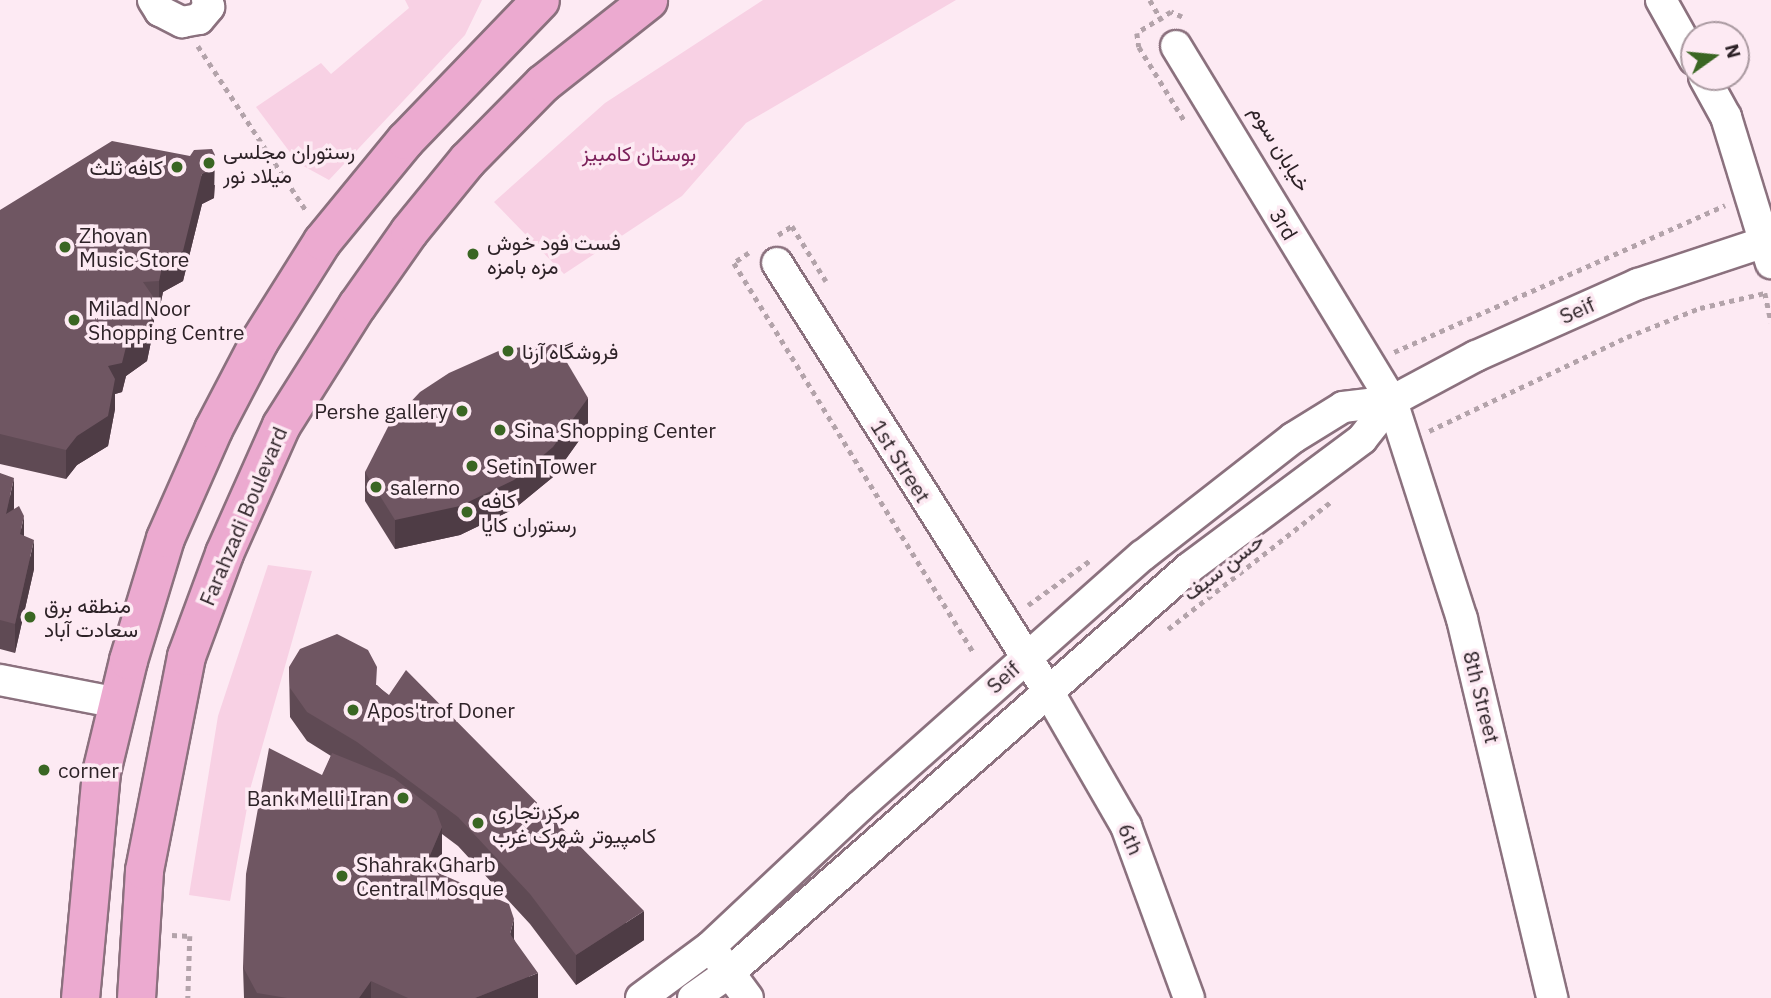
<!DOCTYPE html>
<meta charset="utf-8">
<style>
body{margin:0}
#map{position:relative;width:1771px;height:998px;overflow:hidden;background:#fdeaf3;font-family:"IBM Plex Sans",Vazirmatn,sans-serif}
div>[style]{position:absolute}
.green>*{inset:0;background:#f8d1e4}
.path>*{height:4.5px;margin-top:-2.25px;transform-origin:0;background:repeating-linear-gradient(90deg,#b3a3aa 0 5px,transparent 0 10px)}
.roads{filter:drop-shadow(2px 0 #8b717e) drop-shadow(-2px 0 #8b717e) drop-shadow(0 2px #8b717e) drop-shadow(0 -2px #8b717e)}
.minor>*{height:30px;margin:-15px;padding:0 15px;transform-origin:15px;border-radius:15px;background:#fff}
.major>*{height:37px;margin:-18.5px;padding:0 18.5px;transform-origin:18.5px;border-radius:18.5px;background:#ecaad0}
.wall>*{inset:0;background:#5f4a54}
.shaded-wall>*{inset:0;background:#4e3c45}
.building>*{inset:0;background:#6f5662}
.dots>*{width:19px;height:19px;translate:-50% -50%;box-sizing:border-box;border:4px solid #fdeaf3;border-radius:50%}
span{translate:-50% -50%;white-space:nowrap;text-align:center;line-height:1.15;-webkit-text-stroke:7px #fdeaf3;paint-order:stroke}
.street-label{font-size:21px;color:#2d2227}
.poi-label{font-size:21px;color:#2d2227}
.left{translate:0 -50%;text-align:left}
.right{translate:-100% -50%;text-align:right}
.park-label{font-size:21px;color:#7a1f59}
.north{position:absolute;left:1680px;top:21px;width:70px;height:70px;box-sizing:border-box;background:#fdeaf3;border:2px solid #aa9aa1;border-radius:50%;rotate:75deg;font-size:19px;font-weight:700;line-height:28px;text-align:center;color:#2d2227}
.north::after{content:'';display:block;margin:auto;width:24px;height:32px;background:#3a6623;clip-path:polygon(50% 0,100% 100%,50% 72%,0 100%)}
</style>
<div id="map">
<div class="green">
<div style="clip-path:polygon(405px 0,482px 0,465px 35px,329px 180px,298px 163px,256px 107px,321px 63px,331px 74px,409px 8px)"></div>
<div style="clip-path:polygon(763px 0,956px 0,746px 123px,682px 196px,564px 274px,494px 202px,605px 103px)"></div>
<div style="clip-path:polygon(268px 565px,312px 571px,251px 786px,230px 901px,189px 895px,218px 716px)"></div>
</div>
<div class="path">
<div style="left:1150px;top:0;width:24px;rotate:60deg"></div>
<div style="left:1182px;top:17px;width:12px;rotate:-156deg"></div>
<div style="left:1171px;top:12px;width:40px;rotate:148deg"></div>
<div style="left:1137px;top:33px;width:14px;rotate:82deg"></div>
<div style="left:1139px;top:47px;width:89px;rotate:58.3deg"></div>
<div style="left:198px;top:46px;width:199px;rotate:56.7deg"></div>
<div style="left:778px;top:235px;width:17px;rotate:-33deg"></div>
<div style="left:792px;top:226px;width:65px;rotate:58.3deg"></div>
<div style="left:749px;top:253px;width:18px;rotate:146deg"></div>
<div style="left:734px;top:263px;width:459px;rotate:58.4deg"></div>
<div style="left:1394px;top:352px;width:362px;rotate:-23.9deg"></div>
<div style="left:1429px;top:431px;width:219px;rotate:-25.4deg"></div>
<div style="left:1627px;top:337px;width:79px;rotate:-21.7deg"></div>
<div style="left:1700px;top:308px;width:67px;rotate:-13deg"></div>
<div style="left:1765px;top:293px;width:30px;rotate:78deg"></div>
<div style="left:1028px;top:605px;width:79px;rotate:-35.7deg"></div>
<div style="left:1168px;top:629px;width:208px;rotate:-38deg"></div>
<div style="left:172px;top:935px;width:18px;rotate:3deg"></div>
<div style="left:190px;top:936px;width:62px;rotate:91.8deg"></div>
</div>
<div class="roads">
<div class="minor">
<div style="left:153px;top:0;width:13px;rotate:58deg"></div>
<div style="left:160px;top:11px;width:25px;rotate:27deg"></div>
<div style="left:182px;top:22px;width:17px;rotate:-10deg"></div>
<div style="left:199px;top:19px;width:16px;rotate:-50deg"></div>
<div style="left:209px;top:7px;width:7px;rotate:-106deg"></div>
<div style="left:1661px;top:0;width:68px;rotate:60.8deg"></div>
<div style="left:1176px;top:46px;width:416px;rotate:58.7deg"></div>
<div style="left:1392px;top:401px;width:229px;rotate:72.2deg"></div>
<div style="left:1462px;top:619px;width:390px;rotate:76.6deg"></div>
<div style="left:1704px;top:77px;width:46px;rotate:61.2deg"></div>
<div style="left:1726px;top:117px;width:153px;rotate:72.9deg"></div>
<div style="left:777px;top:263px;width:507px;rotate:57.66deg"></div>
<div style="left:1048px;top:691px;width:156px;rotate:60deg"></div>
<div style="left:1126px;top:826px;width:183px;rotate:69.9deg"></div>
<div style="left:0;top:680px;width:120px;rotate:11deg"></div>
<div style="left:717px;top:956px;width:52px;rotate:53.6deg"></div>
<div style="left:641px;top:998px;width:86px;rotate:-36.5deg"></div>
<div style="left:710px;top:947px;width:206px;rotate:-43.2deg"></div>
<div style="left:860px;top:806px;width:377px;rotate:-41.6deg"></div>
<div style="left:1142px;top:556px;width:192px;rotate:-38deg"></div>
<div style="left:1293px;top:438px;width:59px;rotate:-31.8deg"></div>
<div style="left:1343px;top:407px;width:49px;rotate:-7deg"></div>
<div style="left:1392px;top:401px;width:95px;rotate:-28.2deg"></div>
<div style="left:1476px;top:356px;width:177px;rotate:-24deg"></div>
<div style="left:1638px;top:284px;width:140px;rotate:-18.3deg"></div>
<div style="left:693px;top:998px;width:45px;rotate:-35.1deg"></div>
<div style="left:730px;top:972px;width:611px;rotate:-41.35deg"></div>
<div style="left:1189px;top:568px;width:216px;rotate:-36.7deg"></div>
<div style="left:1362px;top:439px;width:48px;rotate:-51.7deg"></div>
</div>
<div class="major">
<div style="left:80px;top:998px;width:227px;rotate:-84.7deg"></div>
<div style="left:101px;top:772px;width:115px;rotate:-76.4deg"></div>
<div style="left:128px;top:660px;width:127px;rotate:-73.1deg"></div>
<div style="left:165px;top:538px;width:119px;rotate:-66.2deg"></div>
<div style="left:213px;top:429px;width:99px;rotate:-62.4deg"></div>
<div style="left:259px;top:341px;width:118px;rotate:-57.8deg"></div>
<div style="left:322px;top:241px;width:131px;rotate:-50.6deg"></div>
<div style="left:405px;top:140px;width:194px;rotate:-46deg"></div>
<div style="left:136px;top:998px;width:128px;rotate:-86.4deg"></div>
<div style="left:144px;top:870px;width:218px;rotate:-78.9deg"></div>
<div style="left:186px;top:656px;width:110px;rotate:-69.7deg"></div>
<div style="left:224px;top:553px;width:140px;rotate:-66deg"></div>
<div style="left:281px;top:425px;width:142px;rotate:-57.7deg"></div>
<div style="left:357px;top:305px;width:90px;rotate:-54.9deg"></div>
<div style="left:409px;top:231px;width:92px;rotate:-50.8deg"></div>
<div style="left:467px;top:160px;width:108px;rotate:-45.4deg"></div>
<div style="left:543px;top:83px;width:134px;rotate:-38.3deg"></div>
</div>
</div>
<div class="wall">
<div style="clip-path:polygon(215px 185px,214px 198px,202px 204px,183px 281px,163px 292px,159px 311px,154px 311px,154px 327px,147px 361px,126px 376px,122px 392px,115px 394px,115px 409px,108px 446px,77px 465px,66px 479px,0 464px,0 210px)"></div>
<div style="clip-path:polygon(588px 428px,553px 477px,514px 509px,460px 535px,395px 549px,365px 501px,365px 472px)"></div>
<div style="clip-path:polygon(0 473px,14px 507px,14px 509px,24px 536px,34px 569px,15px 653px,0 649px)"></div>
<div style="clip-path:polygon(289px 667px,377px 685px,644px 940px,576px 985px,530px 924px,458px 846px,442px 834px,442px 856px,435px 871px,514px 939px,538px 998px,244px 998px,243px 967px,331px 756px,307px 741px,290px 717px)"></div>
</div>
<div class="shaded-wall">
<div style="clip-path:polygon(215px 155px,214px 198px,202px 204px,183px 281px,163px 292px,159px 311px,159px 281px,163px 262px,202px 174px)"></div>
<div style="clip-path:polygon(154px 298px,154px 327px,147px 361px,126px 376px,122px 392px,115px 394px,115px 409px,108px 446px,77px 465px,66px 479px,66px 450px,108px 366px,126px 347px)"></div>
<div style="clip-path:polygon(588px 398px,588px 428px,553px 477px,514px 509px,460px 535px,395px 549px,395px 520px)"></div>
<div style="clip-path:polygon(14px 478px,14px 507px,6px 543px,6px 514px)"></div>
<div style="clip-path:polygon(24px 516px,24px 545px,20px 534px)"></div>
<div style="clip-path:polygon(34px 540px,34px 569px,15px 653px,15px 624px)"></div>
<div style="clip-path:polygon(442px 827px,442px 856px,425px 896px,425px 867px)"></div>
<div style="clip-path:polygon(644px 911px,644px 940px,576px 985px,576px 955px)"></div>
<div style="clip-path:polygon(514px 919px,514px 949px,510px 934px)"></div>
<div style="clip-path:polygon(538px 973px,538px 998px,475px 998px)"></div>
<div style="clip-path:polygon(371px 981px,371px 998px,359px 998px)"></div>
</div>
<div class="building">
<div style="clip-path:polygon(112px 141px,190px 156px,194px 150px,212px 149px,215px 155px,214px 169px,202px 174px,183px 251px,163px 262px,159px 281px,143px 282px,154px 298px,147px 332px,126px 347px,122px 363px,108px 366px,115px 379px,108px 416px,77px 436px,66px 450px,0 434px,0 210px)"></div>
<div style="clip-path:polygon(556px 344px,588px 398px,553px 447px,514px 480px,460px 506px,395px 520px,365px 472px,389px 425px,420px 392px,449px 373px,503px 349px)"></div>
<div style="clip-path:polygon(0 473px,14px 478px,6px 514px,19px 506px,24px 516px,20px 534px,34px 540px,15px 624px,0 620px)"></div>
<div style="clip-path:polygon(337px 634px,368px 650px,377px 667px,376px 685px,389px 695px,406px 670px,644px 911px,576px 955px,530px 894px,458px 817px,357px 742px,307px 712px,290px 688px,289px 667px,300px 649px)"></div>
<div style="clip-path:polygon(269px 748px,322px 775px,332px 753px,394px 778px,436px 811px,442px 827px,425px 867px,509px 904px,514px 919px,510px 934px,538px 973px,475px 998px,408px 998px,371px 981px,359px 998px,287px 998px,257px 993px,243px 967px,246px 874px)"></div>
</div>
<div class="dots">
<div style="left:209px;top:163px;background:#3a6623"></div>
<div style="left:177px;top:167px;background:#3a6623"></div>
<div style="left:65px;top:247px;background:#3a6623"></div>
<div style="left:473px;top:254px;background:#3a6623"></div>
<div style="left:74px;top:320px;background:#3a6623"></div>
<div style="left:508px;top:351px;background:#3a6623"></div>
<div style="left:462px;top:411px;background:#3a6623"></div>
<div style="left:500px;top:430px;background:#3a6623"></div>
<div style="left:472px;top:466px;background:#3a6623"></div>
<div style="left:376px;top:487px;background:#3a6623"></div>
<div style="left:467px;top:512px;background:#3a6623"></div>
<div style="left:30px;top:617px;background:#3a6623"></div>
<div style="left:353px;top:710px;background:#3a6623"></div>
<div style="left:44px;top:770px;background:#3a6623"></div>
<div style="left:403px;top:798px;background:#3a6623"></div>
<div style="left:478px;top:823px;background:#3a6623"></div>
<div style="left:342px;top:876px;background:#3a6623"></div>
</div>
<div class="street-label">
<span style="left:1281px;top:148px;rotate:59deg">خیابان سوم</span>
<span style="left:1284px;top:224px;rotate:59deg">3rd</span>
<span style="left:1577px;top:310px;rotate:-24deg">Seif</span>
<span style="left:901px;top:461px;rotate:58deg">1st Street</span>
<span style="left:243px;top:516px;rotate:-67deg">Farahzadi Boulevard</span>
<span style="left:1223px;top:566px;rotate:-38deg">حسن سیف</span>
<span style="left:1003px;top:677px;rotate:-42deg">Seif</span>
<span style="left:1482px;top:697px;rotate:76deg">8th Street</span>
<span style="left:1131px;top:839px;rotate:66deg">6th</span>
</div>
<div class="poi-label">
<span class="left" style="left:223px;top:163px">رستوران مجلسی<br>میلاد نور</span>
<span class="right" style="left:163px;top:167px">كافه ثلث</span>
<span class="left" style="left:79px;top:247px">Zhovan<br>Music Store</span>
<span class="left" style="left:487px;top:254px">فست فود خوش<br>مزه بامزه</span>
<span class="left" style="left:88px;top:320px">Milad Noor<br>Shopping Centre</span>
<span class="left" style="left:522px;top:351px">فروشگاه آرنا</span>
<span class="right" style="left:448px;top:411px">Pershe gallery</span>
<span class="left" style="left:514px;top:430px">Sina Shopping Center</span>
<span class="left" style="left:486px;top:466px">Setin Tower</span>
<span class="left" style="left:390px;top:487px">salerno</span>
<span class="left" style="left:481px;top:512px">كافه<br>رستوران كايا</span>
<span class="left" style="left:44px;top:617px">منطقه برق<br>سعادت آباد</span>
<span class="left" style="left:367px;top:710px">Apos'trof Doner</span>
<span class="left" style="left:58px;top:770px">corner</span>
<span class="right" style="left:389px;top:798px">Bank Melli Iran</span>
<span class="left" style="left:492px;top:823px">مرکز تجاری<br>کامپیوتر شهرک غرب</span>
<span class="left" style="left:356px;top:876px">Shahrak Gharb<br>Central Mosque</span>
</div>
<div class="park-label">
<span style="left:639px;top:153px">بوستان کامبیز</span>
</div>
<div class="north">N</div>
</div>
